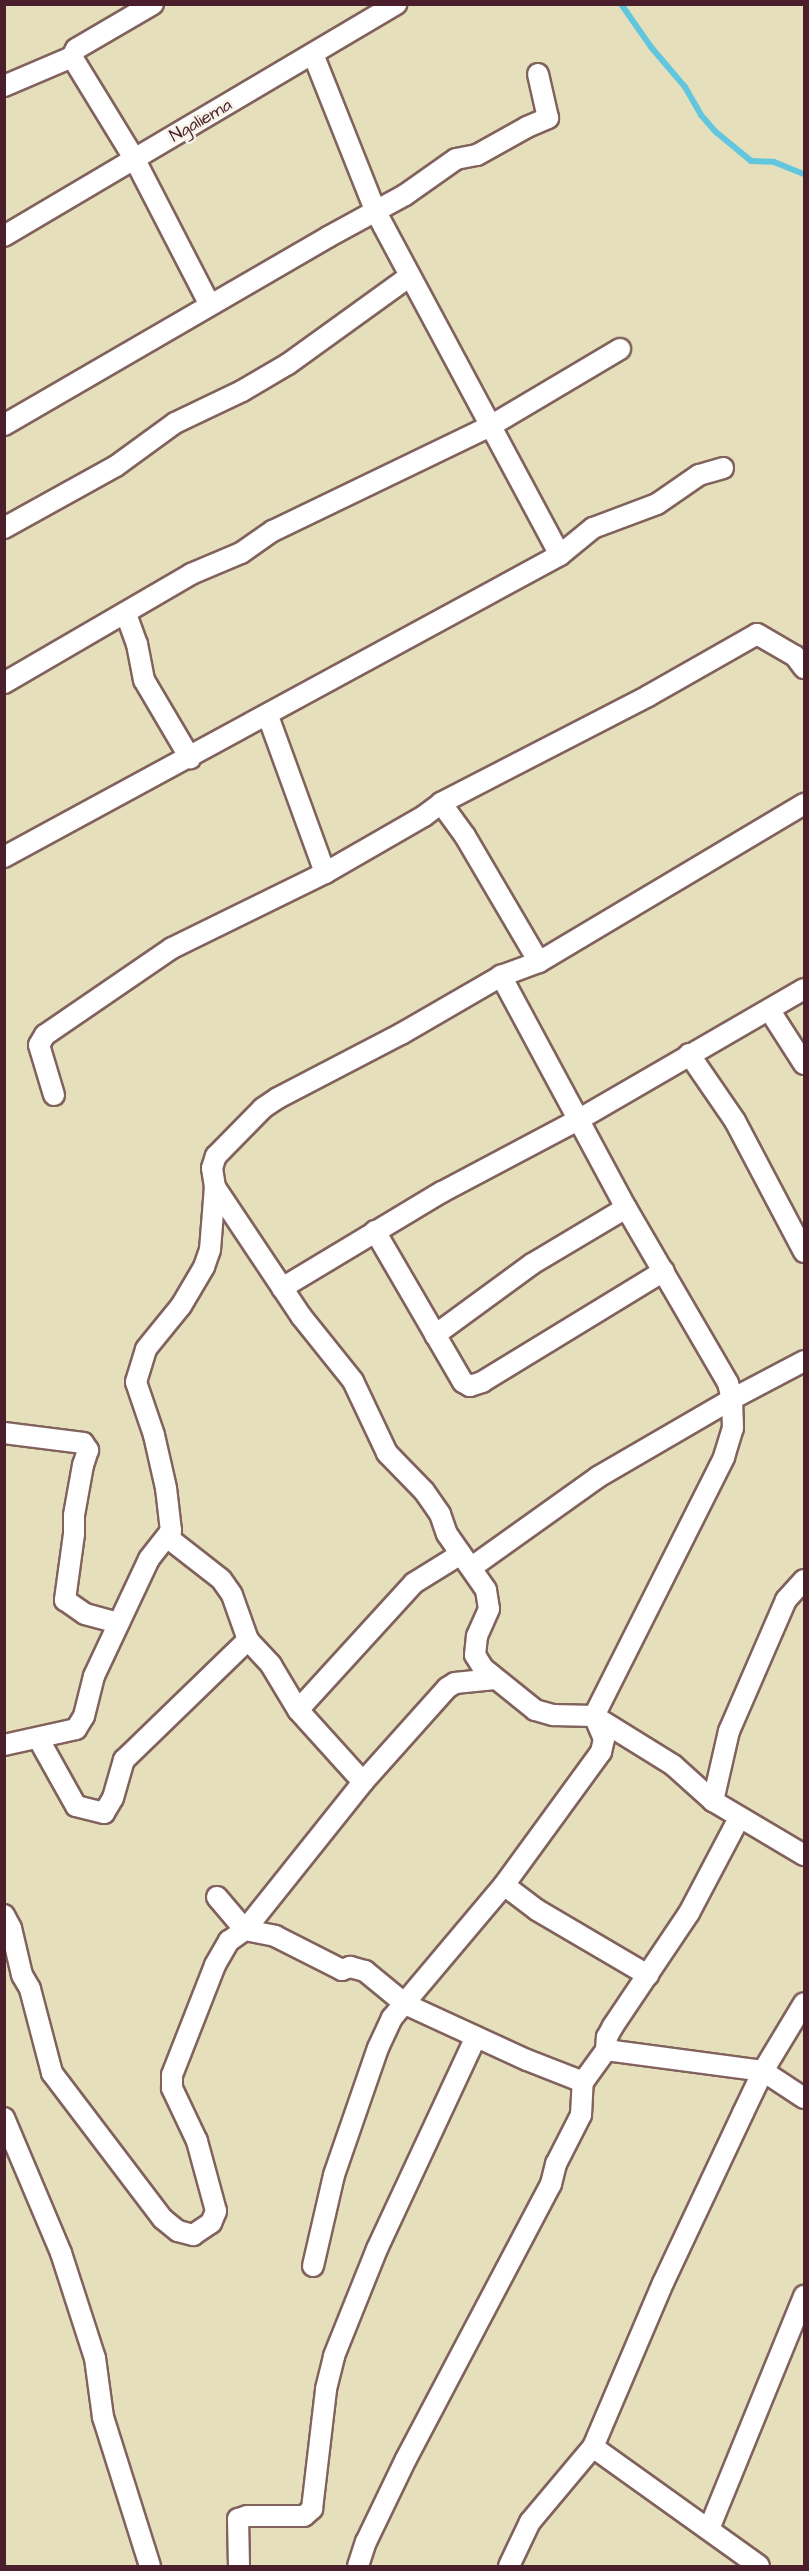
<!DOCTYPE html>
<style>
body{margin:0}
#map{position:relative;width:809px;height:2571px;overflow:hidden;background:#e6dfbb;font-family:"Architects Daughter",sans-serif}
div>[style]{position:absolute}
.stream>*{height:6px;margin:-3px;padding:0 3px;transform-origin:3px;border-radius:3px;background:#62c6df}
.roads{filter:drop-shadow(2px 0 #81625d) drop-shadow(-2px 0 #81625d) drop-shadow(0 2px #81625d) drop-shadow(0 -2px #81625d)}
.street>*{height:20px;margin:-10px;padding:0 10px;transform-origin:10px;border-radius:10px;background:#fff}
span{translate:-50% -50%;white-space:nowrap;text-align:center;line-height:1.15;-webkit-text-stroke:5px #f7f3e8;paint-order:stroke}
.street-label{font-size:18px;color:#4a1f2b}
.frame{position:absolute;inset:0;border:6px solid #4a1f2b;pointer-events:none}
</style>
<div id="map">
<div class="stream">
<div style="left:621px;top:4px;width:52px;rotate:55.1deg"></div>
<div style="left:651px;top:47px;width:52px;rotate:49.6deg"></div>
<div style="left:685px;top:87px;width:32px;rotate:60deg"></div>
<div style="left:701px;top:115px;width:23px;rotate:49deg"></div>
<div style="left:716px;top:132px;width:45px;rotate:39.6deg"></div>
<div style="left:751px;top:161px;width:23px;rotate:2deg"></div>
<div style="left:774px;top:162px;width:32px;rotate:22deg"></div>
</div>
<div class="roads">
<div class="street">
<div style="left:153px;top:4px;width:89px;rotate:149.7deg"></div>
<div style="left:76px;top:49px;width:9px;rotate:117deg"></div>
<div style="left:72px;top:57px;width:119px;rotate:58.5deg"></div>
<div style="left:134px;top:158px;width:165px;rotate:62.7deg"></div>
<div style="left:313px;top:54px;width:170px;rotate:68.3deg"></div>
<div style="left:376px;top:212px;width:389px;rotate:61.8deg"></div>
<div style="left:4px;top:86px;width:74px;rotate:-23.1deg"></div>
<div style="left:4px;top:236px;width:456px;rotate:-30.6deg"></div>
<div style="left:4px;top:425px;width:375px;rotate:-30.1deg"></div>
<div style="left:328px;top:237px;width:88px;rotate:-28.6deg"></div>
<div style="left:405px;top:195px;width:62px;rotate:-35.2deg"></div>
<div style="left:456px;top:159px;width:21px;rotate:-11deg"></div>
<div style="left:477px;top:155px;width:57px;rotate:-29.2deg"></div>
<div style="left:527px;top:127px;width:23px;rotate:-23deg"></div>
<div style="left:548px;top:118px;width:45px;rotate:-102.8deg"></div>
<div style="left:4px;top:528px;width:128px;rotate:-29deg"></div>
<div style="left:116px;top:466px;width:73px;rotate:-36.1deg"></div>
<div style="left:175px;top:423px;width:74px;rotate:-25.5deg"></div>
<div style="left:242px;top:391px;width:53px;rotate:-30.4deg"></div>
<div style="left:288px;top:364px;width:150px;rotate:-35.8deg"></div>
<div style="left:126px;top:614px;width:32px;rotate:70deg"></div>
<div style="left:137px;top:644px;width:37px;rotate:79deg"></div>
<div style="left:144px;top:680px;width:91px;rotate:59.5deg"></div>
<div style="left:4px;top:683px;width:216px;rotate:-30.2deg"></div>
<div style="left:191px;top:574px;width:54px;rotate:-22.8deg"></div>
<div style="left:241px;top:553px;width:39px;rotate:-35deg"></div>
<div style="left:273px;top:531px;width:243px;rotate:-25.8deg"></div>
<div style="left:492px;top:425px;width:149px;rotate:-30.7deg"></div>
<div style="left:268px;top:716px;width:167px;rotate:70deg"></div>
<div style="left:441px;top:803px;width:233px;rotate:-27.3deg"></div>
<div style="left:648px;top:696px;width:125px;rotate:-29.6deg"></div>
<div style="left:757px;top:634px;width:44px;rotate:30.1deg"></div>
<div style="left:795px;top:656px;width:15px;rotate:53deg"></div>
<div style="left:4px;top:857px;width:633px;rotate:-28.51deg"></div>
<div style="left:560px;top:555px;width:43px;rotate:-39.3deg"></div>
<div style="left:593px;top:528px;width:68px;rotate:-20.6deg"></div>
<div style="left:657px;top:504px;width:51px;rotate:-34.6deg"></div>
<div style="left:699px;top:475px;width:25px;rotate:-16deg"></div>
<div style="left:770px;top:1011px;width:63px;rotate:57.3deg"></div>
<div style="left:689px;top:1054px;width:81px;rotate:55.5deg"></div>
<div style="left:735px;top:1121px;width:148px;rotate:62.2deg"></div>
<div style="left:54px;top:1095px;width:52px;rotate:-106.7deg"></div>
<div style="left:39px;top:1045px;width:12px;rotate:-59deg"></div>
<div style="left:45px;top:1035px;width:154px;rotate:-34.4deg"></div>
<div style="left:172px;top:948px;width:170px;rotate:-26.1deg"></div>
<div style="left:325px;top:873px;width:114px;rotate:-29.9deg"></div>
<div style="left:424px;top:816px;width:21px;rotate:-37deg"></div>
<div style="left:441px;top:803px;width:41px;rotate:54deg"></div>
<div style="left:465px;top:836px;width:146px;rotate:59.6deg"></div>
<div style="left:215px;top:1187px;width:155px;rotate:56.3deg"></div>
<div style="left:301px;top:1316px;width:83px;rotate:51.3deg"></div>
<div style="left:353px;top:1381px;width:80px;rotate:64.7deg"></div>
<div style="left:387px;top:1453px;width:53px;rotate:45.8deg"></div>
<div style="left:424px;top:1491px;width:28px;rotate:55deg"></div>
<div style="left:440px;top:1514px;width:21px;rotate:71deg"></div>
<div style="left:447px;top:1534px;width:68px;rotate:55.1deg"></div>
<div style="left:486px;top:1590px;width:19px;rotate:81deg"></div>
<div style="left:489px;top:1609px;width:30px;rotate:114deg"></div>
<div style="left:477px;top:1636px;width:19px;rotate:96deg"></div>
<div style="left:475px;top:1655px;width:15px;rotate:58deg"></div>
<div style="left:483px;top:1668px;width:67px;rotate:38.9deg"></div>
<div style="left:535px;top:1710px;width:19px;rotate:16deg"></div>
<div style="left:553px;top:1715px;width:41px;rotate:1.4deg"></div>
<div style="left:594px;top:1716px;width:93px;rotate:31.8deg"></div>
<div style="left:673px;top:1765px;width:54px;rotate:42deg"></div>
<div style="left:375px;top:1231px;width:175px;rotate:59.8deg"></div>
<div style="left:463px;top:1382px;width:8px;rotate:30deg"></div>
<div style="left:470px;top:1386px;width:13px;rotate:-18deg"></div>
<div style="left:482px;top:1382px;width:213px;rotate:-31.4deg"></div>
<div style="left:282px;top:1288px;width:187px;rotate:-31deg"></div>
<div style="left:442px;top:1192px;width:154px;rotate:-27.9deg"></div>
<div style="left:578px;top:1120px;width:261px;rotate:-30.1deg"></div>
<div style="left:435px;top:1335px;width:120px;rotate:-36.2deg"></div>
<div style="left:532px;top:1264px;width:109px;rotate:-30.8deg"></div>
<div style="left:4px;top:1433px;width:80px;rotate:7.2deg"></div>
<div style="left:83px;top:1443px;width:9px;rotate:54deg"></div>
<div style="left:88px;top:1450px;width:16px;rotate:108deg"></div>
<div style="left:83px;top:1465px;width:51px;rotate:100.2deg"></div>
<div style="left:74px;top:1515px;width:19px;rotate:90deg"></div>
<div style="left:74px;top:1534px;width:67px;rotate:97.8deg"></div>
<div style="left:65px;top:1600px;width:24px;rotate:35deg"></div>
<div style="left:85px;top:1614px;width:35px;rotate:15deg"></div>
<div style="left:167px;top:1537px;width:68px;rotate:37.9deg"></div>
<div style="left:221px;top:1579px;width:19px;rotate:55deg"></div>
<div style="left:232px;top:1595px;width:48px;rotate:70.4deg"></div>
<div style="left:248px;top:1640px;width:34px;rotate:47deg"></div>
<div style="left:271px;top:1665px;width:52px;rotate:59deg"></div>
<div style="left:298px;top:1710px;width:97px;rotate:47.9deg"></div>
<div style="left:472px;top:1567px;width:155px;rotate:-35.5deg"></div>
<div style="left:598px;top:1477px;width:155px;rotate:-30.2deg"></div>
<div style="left:732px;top:1399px;width:81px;rotate:-27.8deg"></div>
<div style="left:804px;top:1580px;width:27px;rotate:132deg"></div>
<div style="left:786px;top:1600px;width:143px;rotate:113.5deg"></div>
<div style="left:729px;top:1731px;width:72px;rotate:102.9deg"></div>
<div style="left:713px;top:1801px;width:106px;rotate:30.7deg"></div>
<div style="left:298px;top:1710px;width:172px;rotate:-47.6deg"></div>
<div style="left:414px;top:1583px;width:55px;rotate:-31.7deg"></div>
<div style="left:38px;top:1738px;width:78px;rotate:60.8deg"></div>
<div style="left:76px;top:1806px;width:29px;rotate:14deg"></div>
<div style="left:104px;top:1813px;width:17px;rotate:-59deg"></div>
<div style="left:113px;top:1798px;width:40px;rotate:-74deg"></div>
<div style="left:124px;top:1760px;width:173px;rotate:-44.1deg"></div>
<div style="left:4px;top:1745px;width:74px;rotate:-12.5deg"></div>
<div style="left:76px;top:1729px;width:15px;rotate:-58deg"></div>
<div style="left:84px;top:1716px;width:41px;rotate:-76deg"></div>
<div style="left:94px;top:1676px;width:129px;rotate:-64.8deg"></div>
<div style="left:149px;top:1559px;width:36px;rotate:-52deg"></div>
<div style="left:171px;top:1531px;width:43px;rotate:-96.6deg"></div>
<div style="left:166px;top:1488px;width:54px;rotate:-102.8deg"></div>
<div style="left:154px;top:1435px;width:56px;rotate:-108.8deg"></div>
<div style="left:136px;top:1382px;width:34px;rotate:-73deg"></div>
<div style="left:146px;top:1349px;width:55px;rotate:-50.9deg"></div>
<div style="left:181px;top:1306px;width:45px;rotate:-59.5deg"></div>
<div style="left:204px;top:1267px;width:18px;rotate:-71deg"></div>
<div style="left:210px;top:1250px;width:63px;rotate:-85.5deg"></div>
<div style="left:215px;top:1187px;width:19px;rotate:-99deg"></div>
<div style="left:212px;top:1168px;width:13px;rotate:-72deg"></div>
<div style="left:216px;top:1156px;width:67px;rotate:-45.6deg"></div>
<div style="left:263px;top:1108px;width:18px;rotate:-34deg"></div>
<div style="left:278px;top:1098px;width:139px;rotate:-27.5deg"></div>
<div style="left:401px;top:1034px;width:116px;rotate:-30.1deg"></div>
<div style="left:501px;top:976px;width:40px;rotate:-20.2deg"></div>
<div style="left:539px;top:962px;width:309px;rotate:-30.8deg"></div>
<div style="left:504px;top:1885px;width:41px;rotate:37.1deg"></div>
<div style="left:537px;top:1910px;width:129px;rotate:30.4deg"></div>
<div style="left:217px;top:1897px;width:43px;rotate:49.7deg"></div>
<div style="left:245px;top:1930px;width:31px;rotate:11deg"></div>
<div style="left:275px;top:1936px;width:75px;rotate:26.9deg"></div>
<div style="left:342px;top:1970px;width:9px;rotate:-21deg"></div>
<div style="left:350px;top:1967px;width:16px;rotate:15deg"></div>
<div style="left:365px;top:1971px;width:52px;rotate:39.5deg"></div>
<div style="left:405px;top:2004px;width:134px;rotate:24.7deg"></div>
<div style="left:527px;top:2060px;width:60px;rotate:21.4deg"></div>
<div style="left:4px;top:1915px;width:15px;rotate:62deg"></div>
<div style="left:11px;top:1928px;width:48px;rotate:76.8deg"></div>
<div style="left:22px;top:1975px;width:16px;rotate:60deg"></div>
<div style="left:30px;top:1989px;width:87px;rotate:75.3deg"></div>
<div style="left:52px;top:2073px;width:183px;rotate:52.8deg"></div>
<div style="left:163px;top:2219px;width:19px;rotate:39deg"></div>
<div style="left:178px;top:2231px;width:16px;rotate:15deg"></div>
<div style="left:193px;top:2235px;width:22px;rotate:-34deg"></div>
<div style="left:211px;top:2223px;width:13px;rotate:-67deg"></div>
<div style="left:216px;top:2211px;width:73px;rotate:-105.2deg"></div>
<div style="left:197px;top:2141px;width:59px;rotate:-115.3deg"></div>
<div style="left:172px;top:2088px;width:13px;rotate:-90deg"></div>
<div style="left:172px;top:2075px;width:118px;rotate:-68.6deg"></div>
<div style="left:215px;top:1965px;width:28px;rotate:-60deg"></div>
<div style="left:229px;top:1941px;width:19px;rotate:-35deg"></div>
<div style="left:245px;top:1930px;width:189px;rotate:-51.4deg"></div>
<div style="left:363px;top:1782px;width:126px;rotate:-48.2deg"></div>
<div style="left:447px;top:1688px;width:9px;rotate:-32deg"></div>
<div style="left:455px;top:1683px;width:40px;rotate:-5.7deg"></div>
<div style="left:606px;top:2050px;width:158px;rotate:7.6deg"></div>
<div style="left:763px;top:2071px;width:49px;rotate:33.4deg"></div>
<div style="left:4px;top:2118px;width:147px;rotate:67.1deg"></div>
<div style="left:61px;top:2253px;width:110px;rotate:72.1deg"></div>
<div style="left:95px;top:2358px;width:60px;rotate:82.3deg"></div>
<div style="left:103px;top:2417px;width:156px;rotate:72.5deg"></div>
<div style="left:313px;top:2266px;width:93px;rotate:-77deg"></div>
<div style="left:334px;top:2175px;width:134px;rotate:-70.9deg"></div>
<div style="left:378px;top:2048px;width:33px;rotate:-65deg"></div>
<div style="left:392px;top:2018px;width:174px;rotate:-49.9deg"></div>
<div style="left:504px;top:1885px;width:165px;rotate:-53.9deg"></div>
<div style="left:601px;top:1752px;width:13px;rotate:-77deg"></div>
<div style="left:604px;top:1739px;width:25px;rotate:-113deg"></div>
<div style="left:594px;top:1716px;width:290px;rotate:-63.3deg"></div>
<div style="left:724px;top:1457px;width:30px;rotate:-73deg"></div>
<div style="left:733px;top:1428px;width:29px;rotate:-92deg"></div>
<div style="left:732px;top:1399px;width:16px;rotate:-104deg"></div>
<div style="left:728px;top:1383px;width:203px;rotate:-120.2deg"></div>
<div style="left:626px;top:1208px;width:264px;rotate:-118.3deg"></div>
<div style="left:593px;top:2447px;width:204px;rotate:35.6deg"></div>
<div style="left:709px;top:2529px;width:252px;rotate:-67.8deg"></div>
<div style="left:239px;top:2566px;width:47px;rotate:-91.2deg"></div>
<div style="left:238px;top:2519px;width:9px;rotate:-18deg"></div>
<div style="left:247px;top:2516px;width:57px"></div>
<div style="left:304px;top:2516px;width:11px;rotate:-41deg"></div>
<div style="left:312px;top:2509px;width:121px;rotate:-83.3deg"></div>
<div style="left:326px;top:2389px;width:34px;rotate:-76deg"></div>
<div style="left:334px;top:2356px;width:115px;rotate:-68.1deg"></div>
<div style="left:377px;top:2249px;width:234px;rotate:-65deg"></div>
<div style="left:358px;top:2566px;width:25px;rotate:-72deg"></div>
<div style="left:366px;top:2542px;width:92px;rotate:-64.3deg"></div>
<div style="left:406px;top:2459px;width:311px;rotate:-62.2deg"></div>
<div style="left:551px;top:2184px;width:21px;rotate:-76deg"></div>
<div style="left:556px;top:2164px;width:55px;rotate:-63deg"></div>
<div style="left:581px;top:2115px;width:33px;rotate:-87deg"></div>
<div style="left:583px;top:2082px;width:39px;rotate:-54deg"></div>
<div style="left:606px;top:2050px;width:13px;rotate:-86deg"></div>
<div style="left:607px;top:2037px;width:13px;rotate:-61deg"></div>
<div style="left:613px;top:2026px;width:136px;rotate:-56.1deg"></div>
<div style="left:689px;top:1913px;width:107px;rotate:-62.2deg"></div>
<div style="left:509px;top:2566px;width:49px;rotate:-64.5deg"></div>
<div style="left:530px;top:2522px;width:98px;rotate:-50deg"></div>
<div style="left:593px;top:2447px;width:178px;rotate:-66.9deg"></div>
<div style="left:663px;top:2283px;width:188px;rotate:-64.8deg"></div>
<div style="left:743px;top:2113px;width:47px;rotate:-64.5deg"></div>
<div style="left:763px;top:2071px;width:79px;rotate:-58.9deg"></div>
</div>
</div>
<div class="street-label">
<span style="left:201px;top:121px;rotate:-30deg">Ngaliema</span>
</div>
<div class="frame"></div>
</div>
